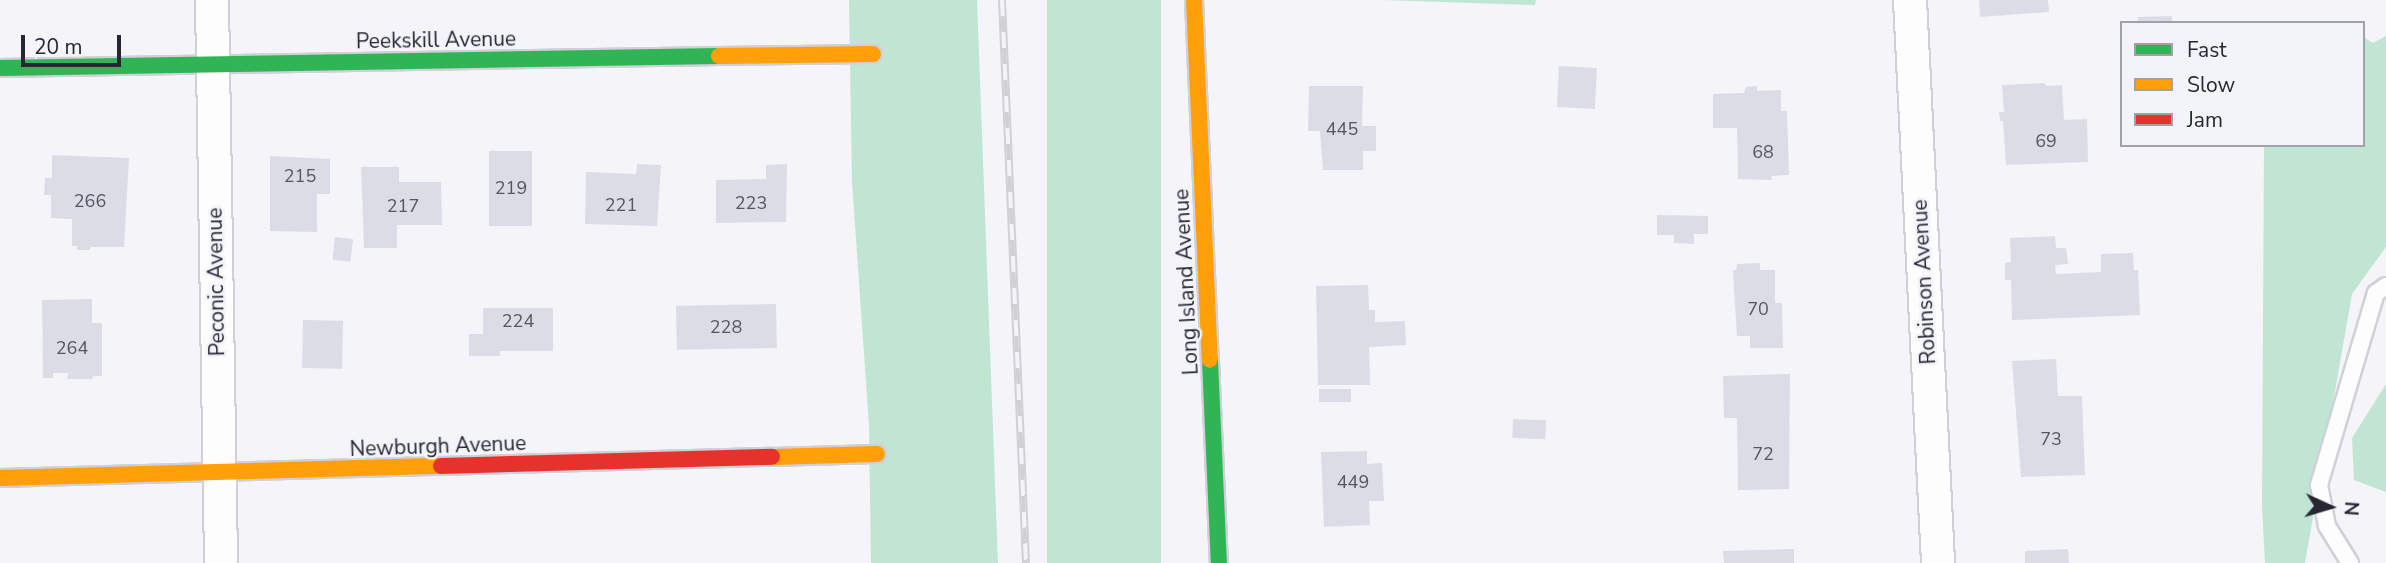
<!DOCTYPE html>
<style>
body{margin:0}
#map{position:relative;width:2386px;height:563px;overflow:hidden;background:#f4f4f9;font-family:"Nunito Sans",sans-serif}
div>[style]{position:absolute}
.green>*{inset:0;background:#c0e5d2;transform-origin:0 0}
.building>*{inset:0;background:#dcdce7;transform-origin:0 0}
.roads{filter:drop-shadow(2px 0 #d0d0d9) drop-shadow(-2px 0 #d0d0d9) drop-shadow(0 2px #d0d0d9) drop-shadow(0 -2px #d0d0d9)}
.lane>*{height:16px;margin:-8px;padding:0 8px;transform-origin:8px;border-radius:8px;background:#fdfdfe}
.street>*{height:32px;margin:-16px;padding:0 16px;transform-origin:16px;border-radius:16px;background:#fdfdfe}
.fast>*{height:16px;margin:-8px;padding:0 8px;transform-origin:8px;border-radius:8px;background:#30b455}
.slow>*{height:16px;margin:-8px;padding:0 8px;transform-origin:8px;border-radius:8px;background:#ff9f0a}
.jam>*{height:16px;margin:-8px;padding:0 8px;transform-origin:8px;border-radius:8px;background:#e5322d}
.rail>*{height:8px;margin-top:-4px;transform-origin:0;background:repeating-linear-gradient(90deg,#f3f3fa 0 16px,#d1d1d4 0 32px);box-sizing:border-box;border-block:2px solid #d1d1d4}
span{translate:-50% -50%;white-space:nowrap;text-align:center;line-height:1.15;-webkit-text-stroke:5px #f3f3fa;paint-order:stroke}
.number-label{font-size:18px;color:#565662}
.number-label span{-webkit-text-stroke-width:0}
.street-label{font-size:21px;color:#272733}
.legend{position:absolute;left:2120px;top:21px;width:245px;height:126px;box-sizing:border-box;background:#f3f3fa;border:2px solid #a1a1aa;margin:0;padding:9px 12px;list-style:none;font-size:21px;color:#272733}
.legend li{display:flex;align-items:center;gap:14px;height:35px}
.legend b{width:35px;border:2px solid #a1a1aa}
.north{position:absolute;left:2295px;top:472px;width:70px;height:70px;-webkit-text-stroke:5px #f3f3fa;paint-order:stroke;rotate:94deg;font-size:19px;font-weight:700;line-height:28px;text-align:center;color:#272733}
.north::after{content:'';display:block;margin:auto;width:24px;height:32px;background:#272733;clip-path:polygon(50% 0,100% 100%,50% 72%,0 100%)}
.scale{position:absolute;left:21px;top:35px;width:100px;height:32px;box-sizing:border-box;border:4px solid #272733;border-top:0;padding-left:9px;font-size:21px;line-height:24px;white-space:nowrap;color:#272733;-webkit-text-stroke:5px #f3f3fa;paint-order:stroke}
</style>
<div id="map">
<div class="green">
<div style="clip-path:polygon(849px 0,977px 0,998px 563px,871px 563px,869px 425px,852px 182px)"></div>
<div style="left:1047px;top:0;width:114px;height:564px"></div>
<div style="clip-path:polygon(1383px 0,1536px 0,1535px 5px)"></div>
<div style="clip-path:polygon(2386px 36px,2386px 247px,2352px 294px,2305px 563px,2265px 563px,2262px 506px,2264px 145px,2363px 145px,2363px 37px,2373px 43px)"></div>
<div style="clip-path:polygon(2386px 384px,2386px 492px,2354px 480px,2352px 438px)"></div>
</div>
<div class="building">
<div style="clip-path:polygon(1979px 0,2048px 0,2049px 12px,1980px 17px)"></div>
<div style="clip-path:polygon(2172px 16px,2172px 23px,2138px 23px,2138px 17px)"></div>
<div style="left:1559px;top:66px;width:38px;height:41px;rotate:3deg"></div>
<div style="clip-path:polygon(2044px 83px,2047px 86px,2062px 85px,2064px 120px,2087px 119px,2088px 162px,2006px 165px,2003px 121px,2000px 121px,1999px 112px,2004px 112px,2002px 85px)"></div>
<div style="clip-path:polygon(1309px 86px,1363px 86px,1362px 126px,1376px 126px,1376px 151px,1363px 151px,1363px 170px,1323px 170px,1320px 131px,1308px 131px)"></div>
<div style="clip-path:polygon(1757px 86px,1757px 91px,1781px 90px,1781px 111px,1787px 111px,1789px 175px,1771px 176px,1772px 180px,1738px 179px,1737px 128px,1713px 128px,1713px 94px,1744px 93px,1746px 87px)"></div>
<div style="left:489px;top:151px;width:43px;height:75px"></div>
<div style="clip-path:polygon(52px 155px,129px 158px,124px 247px,90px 247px,90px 250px,77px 250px,77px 246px,72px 246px,72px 219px,51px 218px,51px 195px,44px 195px,45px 178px,52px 178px)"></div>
<div style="clip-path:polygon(270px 156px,330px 159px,330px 194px,317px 194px,317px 232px,270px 231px)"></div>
<div style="clip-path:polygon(637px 164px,661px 165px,657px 226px,585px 224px,586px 172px,636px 174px)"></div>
<div style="clip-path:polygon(787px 164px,786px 222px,716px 223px,716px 180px,766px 179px,766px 165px)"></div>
<div style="clip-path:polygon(361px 167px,399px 167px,399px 182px,441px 182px,442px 225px,397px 225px,397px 248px,364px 248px)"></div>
<div style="clip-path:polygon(1657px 215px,1708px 216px,1708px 234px,1694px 234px,1694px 244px,1674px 243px,1674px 235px,1657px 235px)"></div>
<div style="clip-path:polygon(2055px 236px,2056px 248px,2066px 248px,2068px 264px,2055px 265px,2056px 274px,2101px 272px,2101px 254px,2133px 253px,2134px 270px,2138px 270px,2140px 315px,2012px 320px,2011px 280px,2005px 280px,2005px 263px,2011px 262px,2010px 238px)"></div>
<div style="left:335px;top:237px;width:18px;height:23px;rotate:6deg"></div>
<div style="clip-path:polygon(1760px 263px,1760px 270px,1775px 270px,1775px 303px,1782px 303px,1783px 348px,1750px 348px,1750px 336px,1737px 336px,1733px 270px,1736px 270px,1737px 264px)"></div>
<div style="clip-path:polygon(1368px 285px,1369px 310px,1375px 310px,1375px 322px,1405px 321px,1406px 345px,1369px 347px,1370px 385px,1318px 385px,1316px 286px)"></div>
<div style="clip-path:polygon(92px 299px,92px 323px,102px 323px,102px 376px,93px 376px,92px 379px,67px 379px,68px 373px,53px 373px,53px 378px,43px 378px,42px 300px)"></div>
<div style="left:776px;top:304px;width:44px;height:100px;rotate:89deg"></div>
<div style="clip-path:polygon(483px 308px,553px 308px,553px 351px,500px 351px,500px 356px,469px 356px,469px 334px,483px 334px)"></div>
<div style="left:303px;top:320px;width:40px;height:48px;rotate:1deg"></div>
<div style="clip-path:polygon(2056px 359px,2058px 396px,2082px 396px,2085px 475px,2021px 477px,2012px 361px)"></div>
<div style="clip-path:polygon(1790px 374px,1789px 489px,1738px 490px,1737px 418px,1724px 418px,1723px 376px)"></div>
<div style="left:1319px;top:389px;width:32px;height:13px"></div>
<div style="left:1513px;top:419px;width:33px;height:19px;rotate:2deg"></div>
<div style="clip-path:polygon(1367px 451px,1367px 464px,1382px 463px,1384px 501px,1369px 501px,1370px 525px,1324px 527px,1321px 452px)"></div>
<div style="clip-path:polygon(1794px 549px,1794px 563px,1724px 563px,1723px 551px)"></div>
<div style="clip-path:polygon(2068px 549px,2069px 563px,2025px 563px,2025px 551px)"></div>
</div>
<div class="roads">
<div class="lane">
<div style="left:2350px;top:563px;width:44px;rotate:-121.9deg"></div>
<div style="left:2327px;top:526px;width:42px;rotate:-101deg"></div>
<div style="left:2319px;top:485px;width:200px;rotate:-73.5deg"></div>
<div style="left:2376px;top:293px;width:12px;rotate:-35deg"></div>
</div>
<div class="street">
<div style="left:212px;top:0;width:563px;rotate:89.08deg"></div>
<div style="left:1910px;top:0;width:564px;rotate:87.15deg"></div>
</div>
<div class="fast">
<div style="left:0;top:68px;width:719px;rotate:-0.96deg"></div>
<div style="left:1210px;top:360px;width:203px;rotate:87.5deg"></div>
</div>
<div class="slow">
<div style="left:1194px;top:0;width:360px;rotate:87.5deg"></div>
<div style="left:719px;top:56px;width:154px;rotate:-0.7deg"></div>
<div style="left:772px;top:457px;width:105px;rotate:-1.6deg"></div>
<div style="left:0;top:478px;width:441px;rotate:-1.6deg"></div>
</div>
<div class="jam">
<div style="left:441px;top:466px;width:331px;rotate:-1.6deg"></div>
</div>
</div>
<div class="rail">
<div style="left:1002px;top:0;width:564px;rotate:87.56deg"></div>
</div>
<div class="number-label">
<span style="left:1342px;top:129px">445</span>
<span style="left:2046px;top:141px">69</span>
<span style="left:1763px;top:152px">68</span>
<span style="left:300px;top:176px">215</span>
<span style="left:511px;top:188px">219</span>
<span style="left:90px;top:201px">266</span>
<span style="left:751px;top:203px">223</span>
<span style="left:621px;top:205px">221</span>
<span style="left:403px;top:206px">217</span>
<span style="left:1758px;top:309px">70</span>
<span style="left:518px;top:321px">224</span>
<span style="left:726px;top:327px">228</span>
<span style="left:72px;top:348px">264</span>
<span style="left:2051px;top:439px">73</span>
<span style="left:1763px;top:454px">72</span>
<span style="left:1353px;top:482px">449</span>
</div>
<div class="street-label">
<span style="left:436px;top:40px;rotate:-1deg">Peekskill Avenue</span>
<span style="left:216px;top:282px;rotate:-91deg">Peconic Avenue</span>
<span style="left:1186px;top:282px;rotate:-93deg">Long Island Avenue</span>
<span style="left:1924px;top:282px;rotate:-93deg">Robinson Avenue</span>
<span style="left:438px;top:446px;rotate:-2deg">Newburgh Avenue</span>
</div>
<ul class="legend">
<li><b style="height:9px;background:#30b455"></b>Fast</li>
<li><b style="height:9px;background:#ff9f0a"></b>Slow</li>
<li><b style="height:9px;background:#e5322d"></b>Jam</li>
</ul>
<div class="north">N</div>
<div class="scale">20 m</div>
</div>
